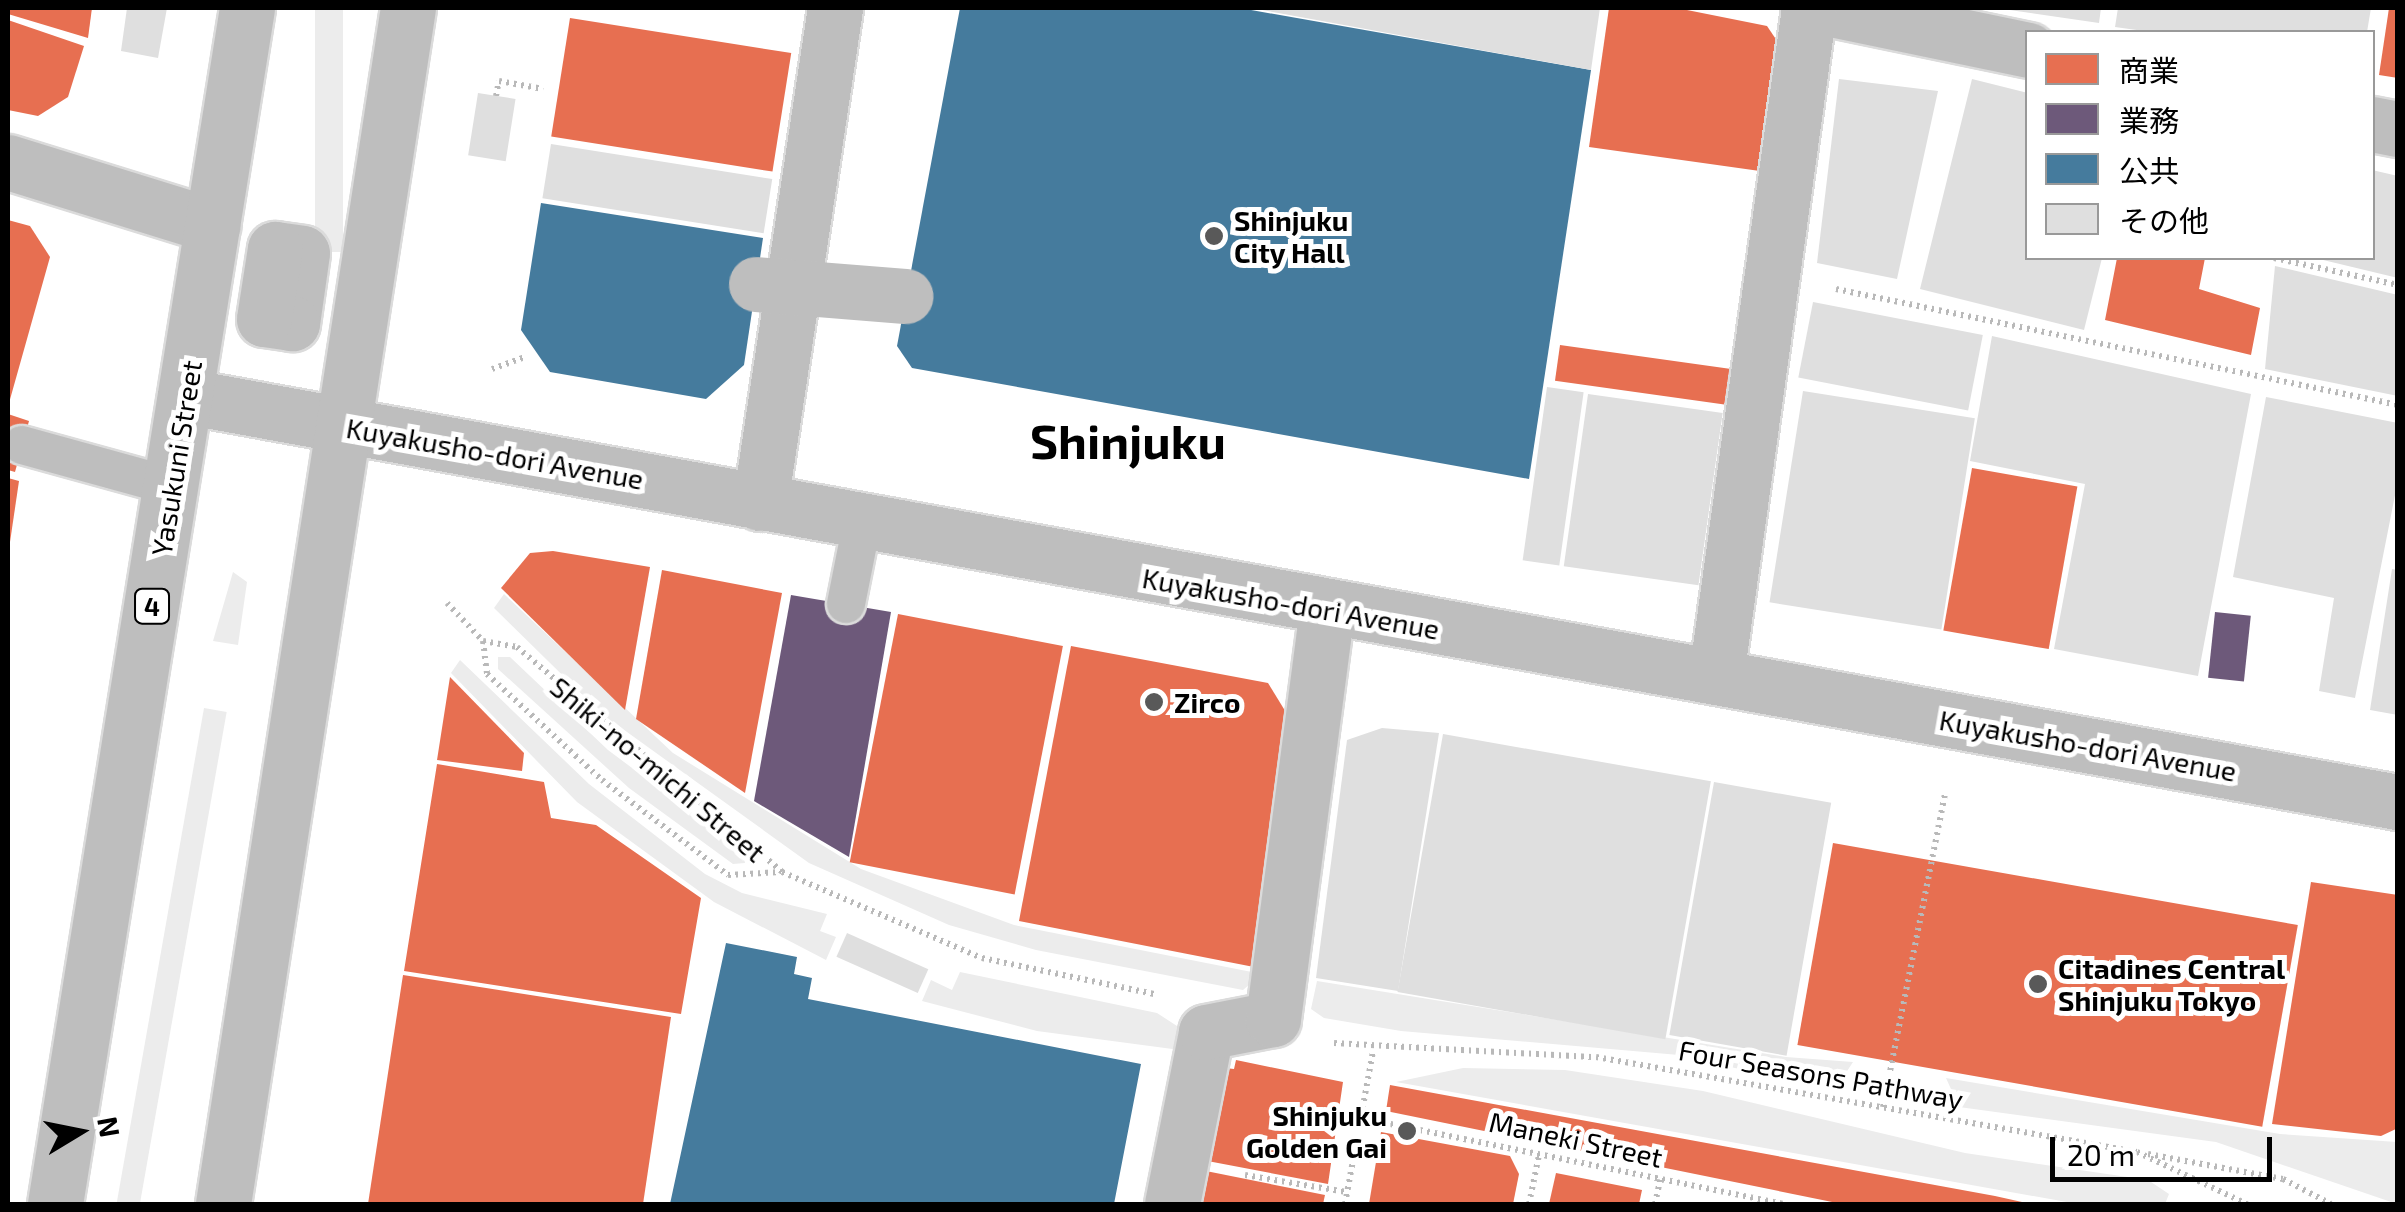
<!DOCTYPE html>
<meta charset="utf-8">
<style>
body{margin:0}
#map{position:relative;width:2405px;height:1212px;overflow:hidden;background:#fff;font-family:"Exo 2","Noto Sans JP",sans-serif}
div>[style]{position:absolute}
.green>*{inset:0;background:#ececec;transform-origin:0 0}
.shops>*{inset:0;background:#e76f51;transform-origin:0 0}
.offices>*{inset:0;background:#6d597a;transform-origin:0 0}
.public>*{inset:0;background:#457b9d}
.building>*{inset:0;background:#dfdfdf;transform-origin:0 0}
.path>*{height:6px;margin-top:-3px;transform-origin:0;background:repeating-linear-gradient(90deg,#b9b9b9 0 2.5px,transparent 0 7.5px)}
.roads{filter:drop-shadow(2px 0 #dbdbdb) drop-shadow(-2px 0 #dbdbdb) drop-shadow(0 2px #dbdbdb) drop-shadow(0 -2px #dbdbdb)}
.service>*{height:38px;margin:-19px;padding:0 19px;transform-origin:19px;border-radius:19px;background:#bebebe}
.pedestrian>*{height:55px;margin:-27.5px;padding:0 27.5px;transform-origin:27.5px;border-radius:27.5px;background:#bebebe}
.minor>*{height:55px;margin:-27.5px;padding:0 27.5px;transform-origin:27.5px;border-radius:27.5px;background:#bebebe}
.tertiary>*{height:55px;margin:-27.5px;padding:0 27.5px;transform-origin:27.5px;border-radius:27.5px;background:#bebebe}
.primary>*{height:55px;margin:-27.5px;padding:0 27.5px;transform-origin:27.5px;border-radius:27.5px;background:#bebebe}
.pedestrian-bridge>*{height:55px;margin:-27.5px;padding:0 27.5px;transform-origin:27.5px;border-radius:27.5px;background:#bebebe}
.dots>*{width:28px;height:28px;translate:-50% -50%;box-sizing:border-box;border:5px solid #fff;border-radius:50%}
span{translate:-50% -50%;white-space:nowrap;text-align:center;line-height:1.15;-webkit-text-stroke:10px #fff;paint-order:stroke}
.shield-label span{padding:2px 8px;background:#fff;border:2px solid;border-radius:8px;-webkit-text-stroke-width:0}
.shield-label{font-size:25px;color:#000;font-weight:700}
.poi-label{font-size:28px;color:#000;font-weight:700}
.left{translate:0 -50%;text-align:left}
.right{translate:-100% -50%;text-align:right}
.street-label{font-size:28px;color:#000}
.town-label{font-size:48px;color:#000;font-weight:700}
.frame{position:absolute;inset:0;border:10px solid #000;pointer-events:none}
.legend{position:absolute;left:2025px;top:30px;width:350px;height:230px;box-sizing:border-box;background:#fff;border:2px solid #999;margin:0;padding:12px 18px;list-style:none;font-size:30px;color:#000}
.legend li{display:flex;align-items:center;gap:20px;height:50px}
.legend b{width:50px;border:2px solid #999}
.north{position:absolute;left:30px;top:1082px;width:100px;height:100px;-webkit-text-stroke:8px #fff;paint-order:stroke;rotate:80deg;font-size:28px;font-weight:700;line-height:40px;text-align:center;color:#000}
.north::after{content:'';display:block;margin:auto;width:35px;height:45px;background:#000;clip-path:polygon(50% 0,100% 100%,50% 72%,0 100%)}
.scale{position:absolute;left:2050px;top:1137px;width:222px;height:45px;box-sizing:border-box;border:5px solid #000;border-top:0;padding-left:12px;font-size:30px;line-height:35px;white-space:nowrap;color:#000;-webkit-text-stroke:8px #fff;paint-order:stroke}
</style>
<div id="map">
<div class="green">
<div style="left:315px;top:8px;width:28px;height:244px"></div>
<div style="clip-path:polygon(233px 572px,247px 582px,238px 645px,213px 641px)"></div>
<div style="clip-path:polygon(504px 594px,673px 753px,861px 869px,1014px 925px,1262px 974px,1243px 990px,1036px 950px,949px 925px,809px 863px,602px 714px,494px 608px)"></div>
<div style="clip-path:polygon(498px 657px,510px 657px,608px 750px,743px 851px,745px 863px,733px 864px,629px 788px,498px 669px)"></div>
<div style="clip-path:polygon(460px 660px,589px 784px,705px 874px,742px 893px,827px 914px,820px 931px,836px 937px,826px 960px,714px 902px,577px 802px,451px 673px)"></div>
<div style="left:204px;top:708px;width:23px;height:502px;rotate:10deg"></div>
<div style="clip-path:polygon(960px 972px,1157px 1013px,1177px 1026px,1180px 1050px,1037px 1031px,922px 1001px,931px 980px,952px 990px)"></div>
<div style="clip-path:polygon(1317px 981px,1786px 1057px,1853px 1062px,1834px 1091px,1679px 1055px,1401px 1031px,1324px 1018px,1311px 1009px)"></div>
<div style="clip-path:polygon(1463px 1068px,1565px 1070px,1703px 1091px,1965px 1153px,2148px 1180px,2169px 1194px,2165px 1204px,2078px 1204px,1396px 1082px)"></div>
<div style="clip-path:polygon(1946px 1078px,2280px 1134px,2397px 1142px,2397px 1204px,2216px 1142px,1959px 1107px)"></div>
</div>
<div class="shops">
<div style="clip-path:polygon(8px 8px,92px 8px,88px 38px,8px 14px)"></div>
<div style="clip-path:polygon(1609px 8px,1677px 8px,1767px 26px,1786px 54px,1767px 172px,1589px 147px)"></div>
<div style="clip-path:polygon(2389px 8px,2398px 8px,2398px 78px,2379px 75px)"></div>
<div style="left:570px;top:18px;width:224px;height:120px;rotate:9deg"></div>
<div style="clip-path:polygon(8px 20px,84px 46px,68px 97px,38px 116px,8px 110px)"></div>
<div style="clip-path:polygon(8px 220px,30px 226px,50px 257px,9px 403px)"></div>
<div style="clip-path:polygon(2117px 258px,2205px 258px,2199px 289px,2260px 308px,2251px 355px,2105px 320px)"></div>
<div style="left:1560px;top:345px;width:171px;height:36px;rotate:8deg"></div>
<div style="clip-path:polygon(8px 414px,29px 421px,15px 472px,8px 470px)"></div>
<div style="left:1972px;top:468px;width:107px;height:165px;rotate:10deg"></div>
<div style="clip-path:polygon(8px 478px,19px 481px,10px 542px,8px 542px)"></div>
<div style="clip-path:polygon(553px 551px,650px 567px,625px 710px,501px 588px,530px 553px)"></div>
<div style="clip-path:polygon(662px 570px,782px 593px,745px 793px,636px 719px)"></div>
<div style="left:898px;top:614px;width:168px;height:253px;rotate:11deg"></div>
<div style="clip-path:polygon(1071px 646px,1268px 683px,1287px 714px,1254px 967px,1019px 921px)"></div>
<div style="clip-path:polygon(450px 677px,524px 753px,522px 771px,437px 760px)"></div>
<div style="clip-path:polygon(437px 764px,544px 782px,551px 818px,596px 825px,701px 898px,681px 1014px,404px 971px)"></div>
<div style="left:1833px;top:843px;width:472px;height:205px;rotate:10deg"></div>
<div style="clip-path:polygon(2311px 882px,2398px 895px,2398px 1128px,2381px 1136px,2272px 1124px)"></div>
<div style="clip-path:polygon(403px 975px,671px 1017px,643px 1204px,368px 1204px)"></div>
<div style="clip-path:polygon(1236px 1060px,1343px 1082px,1328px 1184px,1197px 1159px,1216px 1067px,1234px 1069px)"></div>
<div style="clip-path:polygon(1390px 1085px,1995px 1196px,2031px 1204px,1842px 1204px,1386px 1111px)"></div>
<div style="clip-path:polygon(1381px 1132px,1510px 1156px,1519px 1174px,1513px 1204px,1369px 1204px)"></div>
<div style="clip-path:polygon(1196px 1169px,1325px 1195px,1323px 1204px,1189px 1204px)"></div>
<div style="clip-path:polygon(1556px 1173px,1642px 1190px,1639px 1204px,1549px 1204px)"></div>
</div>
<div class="offices">
<div style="clip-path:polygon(791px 595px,891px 612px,849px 857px,754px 801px)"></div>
<div style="left:2215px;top:612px;width:36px;height:66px;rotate:6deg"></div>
</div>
<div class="public">
<div style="clip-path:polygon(960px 8px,1240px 8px,1591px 70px,1529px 479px,912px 368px,897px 346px)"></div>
<div style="clip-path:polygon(541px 203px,763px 238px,744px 365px,706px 399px,550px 372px,521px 330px)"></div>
<div style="clip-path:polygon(726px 943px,797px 957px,794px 974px,812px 978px,808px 999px,1141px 1064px,1114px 1204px,670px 1204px)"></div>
</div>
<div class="building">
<div style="clip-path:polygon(127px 8px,167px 8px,158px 58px,121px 51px)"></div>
<div style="clip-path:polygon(1251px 8px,1600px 8px,1591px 70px)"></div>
<div style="clip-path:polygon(1996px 8px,2101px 8px,2099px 23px)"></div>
<div style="clip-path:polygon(2118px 8px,2371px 8px,2367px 32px,2151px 32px,2115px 27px)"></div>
<div style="clip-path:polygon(1839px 79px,1938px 91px,1897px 279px,1817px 263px)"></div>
<div style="clip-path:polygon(1972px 79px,2028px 93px,2028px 258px,2102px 258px,2084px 330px,1920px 289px)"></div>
<div style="left:478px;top:93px;width:38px;height:63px;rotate:9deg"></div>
<div style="left:551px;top:144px;width:224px;height:55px;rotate:9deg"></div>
<div style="clip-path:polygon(2372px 170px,2398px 176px,2398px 278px,2319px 259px,2372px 258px)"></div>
<div style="clip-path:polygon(2275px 266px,2398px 295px,2398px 396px,2265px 369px)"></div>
<div style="left:1813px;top:302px;width:173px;height:77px;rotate:11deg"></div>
<div style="clip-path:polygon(1992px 336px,2251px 394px,2198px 676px,2054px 649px,2085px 484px,1970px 461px)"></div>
<div style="left:1547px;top:387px;width:37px;height:175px;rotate:8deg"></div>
<div style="left:1803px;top:391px;width:174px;height:214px;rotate:9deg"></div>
<div style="left:1588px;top:394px;width:136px;height:174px;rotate:8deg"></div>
<div style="clip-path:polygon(2266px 397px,2398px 423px,2398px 480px,2355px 698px,2319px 691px,2334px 598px,2233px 577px)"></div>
<div style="clip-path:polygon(2392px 569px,2398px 570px,2398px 715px,2370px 710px)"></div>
<div style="clip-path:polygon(1382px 728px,1439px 733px,1398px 991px,1316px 978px,1347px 740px)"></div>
<div style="left:1443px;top:734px;width:272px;height:262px;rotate:10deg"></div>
<div style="left:1714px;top:782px;width:119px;height:257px;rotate:10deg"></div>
<div style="left:847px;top:933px;width:89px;height:26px;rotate:24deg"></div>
</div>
<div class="path">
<div style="left:496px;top:96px;width:15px;rotate:-79deg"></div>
<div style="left:499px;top:81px;width:45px;rotate:10.3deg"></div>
<div style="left:2274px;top:258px;width:127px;rotate:12.3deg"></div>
<div style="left:1836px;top:289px;width:574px;rotate:11.66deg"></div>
<div style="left:492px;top:369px;width:37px;rotate:-20deg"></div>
<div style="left:447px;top:603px;width:52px;rotate:46.5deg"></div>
<div style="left:483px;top:641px;width:35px;rotate:10deg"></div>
<div style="left:517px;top:647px;width:348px;rotate:40.3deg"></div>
<div style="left:782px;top:872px;width:218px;rotate:23.3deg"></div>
<div style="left:982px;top:958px;width:177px;rotate:11.8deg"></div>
<div style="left:483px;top:641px;width:33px;rotate:83deg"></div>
<div style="left:487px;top:674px;width:156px;rotate:42.7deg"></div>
<div style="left:602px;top:780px;width:158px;rotate:37deg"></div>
<div style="left:728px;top:875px;width:53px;rotate:-3.2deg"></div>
<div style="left:1334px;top:1043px;width:262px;rotate:3.1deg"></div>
<div style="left:1596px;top:1057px;width:549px;rotate:9.96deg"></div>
<div style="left:2137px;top:1152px;width:122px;rotate:25.3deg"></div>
<div style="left:1883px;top:1107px;width:320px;rotate:-78.8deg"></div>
<div style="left:1361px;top:1118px;width:430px;rotate:11.5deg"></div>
<div style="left:2148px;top:1154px;width:137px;rotate:10.5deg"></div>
<div style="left:2283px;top:1179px;width:54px;rotate:27.5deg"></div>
<div style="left:1245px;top:1175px;width:103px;rotate:9.5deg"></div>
<div style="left:1345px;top:1204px;width:156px;rotate:-79.6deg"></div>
<div style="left:1529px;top:1204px;width:50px;rotate:-78.5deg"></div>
<div style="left:1655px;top:1204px;width:25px;rotate:-78deg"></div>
</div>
<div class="roads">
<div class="service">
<div style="left:22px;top:445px;width:155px;rotate:15.4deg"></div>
<div style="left:846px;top:604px;width:83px;rotate:-78.8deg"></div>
</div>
<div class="pedestrian">
<div style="left:275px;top:249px;width:27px;rotate:8deg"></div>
<div style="left:302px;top:253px;width:71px;rotate:98.1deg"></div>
<div style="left:292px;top:323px;width:28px;rotate:-172deg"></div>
<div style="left:264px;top:319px;width:71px;rotate:-81.1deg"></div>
</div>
<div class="minor">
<div style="left:1826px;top:8px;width:206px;rotate:11.7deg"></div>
<div style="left:2372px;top:124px;width:26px;rotate:11deg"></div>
<div style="left:8px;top:162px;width:214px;rotate:17.2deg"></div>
<div style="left:760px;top:503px;width:501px;rotate:-81.38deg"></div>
<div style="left:1716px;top:676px;width:674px;rotate:-82.07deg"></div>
<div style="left:1172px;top:1204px;width:175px;rotate:-78.8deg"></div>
<div style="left:1206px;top:1032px;width:68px;rotate:-11deg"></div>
<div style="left:1273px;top:1019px;width:412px;rotate:-82.5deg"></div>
</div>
<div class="tertiary">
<div style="left:185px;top:396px;width:2250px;rotate:10.4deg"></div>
</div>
<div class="primary">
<div style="left:55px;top:1204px;width:1211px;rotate:-80.88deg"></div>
<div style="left:223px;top:1204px;width:1210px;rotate:-81.21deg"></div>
</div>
</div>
<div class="pedestrian-bridge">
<div style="left:756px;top:284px;width:150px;rotate:4.6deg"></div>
</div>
<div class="dots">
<div style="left:1214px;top:236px;background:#595959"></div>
<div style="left:1154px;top:702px;background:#595959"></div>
<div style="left:2038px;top:984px;background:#595959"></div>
<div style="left:1407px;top:1131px;background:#595959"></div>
</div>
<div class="shield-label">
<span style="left:152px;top:606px">4</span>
</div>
<div class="poi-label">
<span class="left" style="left:1234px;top:236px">Shinjuku<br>City Hall</span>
<span class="left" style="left:1174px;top:702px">Zirco</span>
<span class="left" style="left:2058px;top:984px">Citadines Central<br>Shinjuku Tokyo</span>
<span class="right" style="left:1387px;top:1131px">Shinjuku<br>Golden Gai</span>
</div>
<div class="street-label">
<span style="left:495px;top:453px;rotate:10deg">Kuyakusho-dori Avenue</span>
<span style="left:176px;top:458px;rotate:-81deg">Yasukuni Street</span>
<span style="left:1291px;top:603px;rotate:10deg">Kuyakusho-dori Avenue</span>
<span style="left:2088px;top:745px;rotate:10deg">Kuyakusho-dori Avenue</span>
<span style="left:658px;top:769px;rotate:40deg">Shiki-no-michi Street</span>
<span style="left:1821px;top:1074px;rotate:10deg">Four Seasons Pathway</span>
<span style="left:1576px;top:1139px;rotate:12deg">Maneki Street</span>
</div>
<div class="town-label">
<span style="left:1128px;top:441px">Shinjuku</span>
</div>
<div class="frame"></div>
<ul class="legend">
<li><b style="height:28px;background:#e76f51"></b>商業</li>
<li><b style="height:28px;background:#6d597a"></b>業務</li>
<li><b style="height:28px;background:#457b9d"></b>公共</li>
<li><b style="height:28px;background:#dfdfdf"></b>その他</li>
</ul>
<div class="north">N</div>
<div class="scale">20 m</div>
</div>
